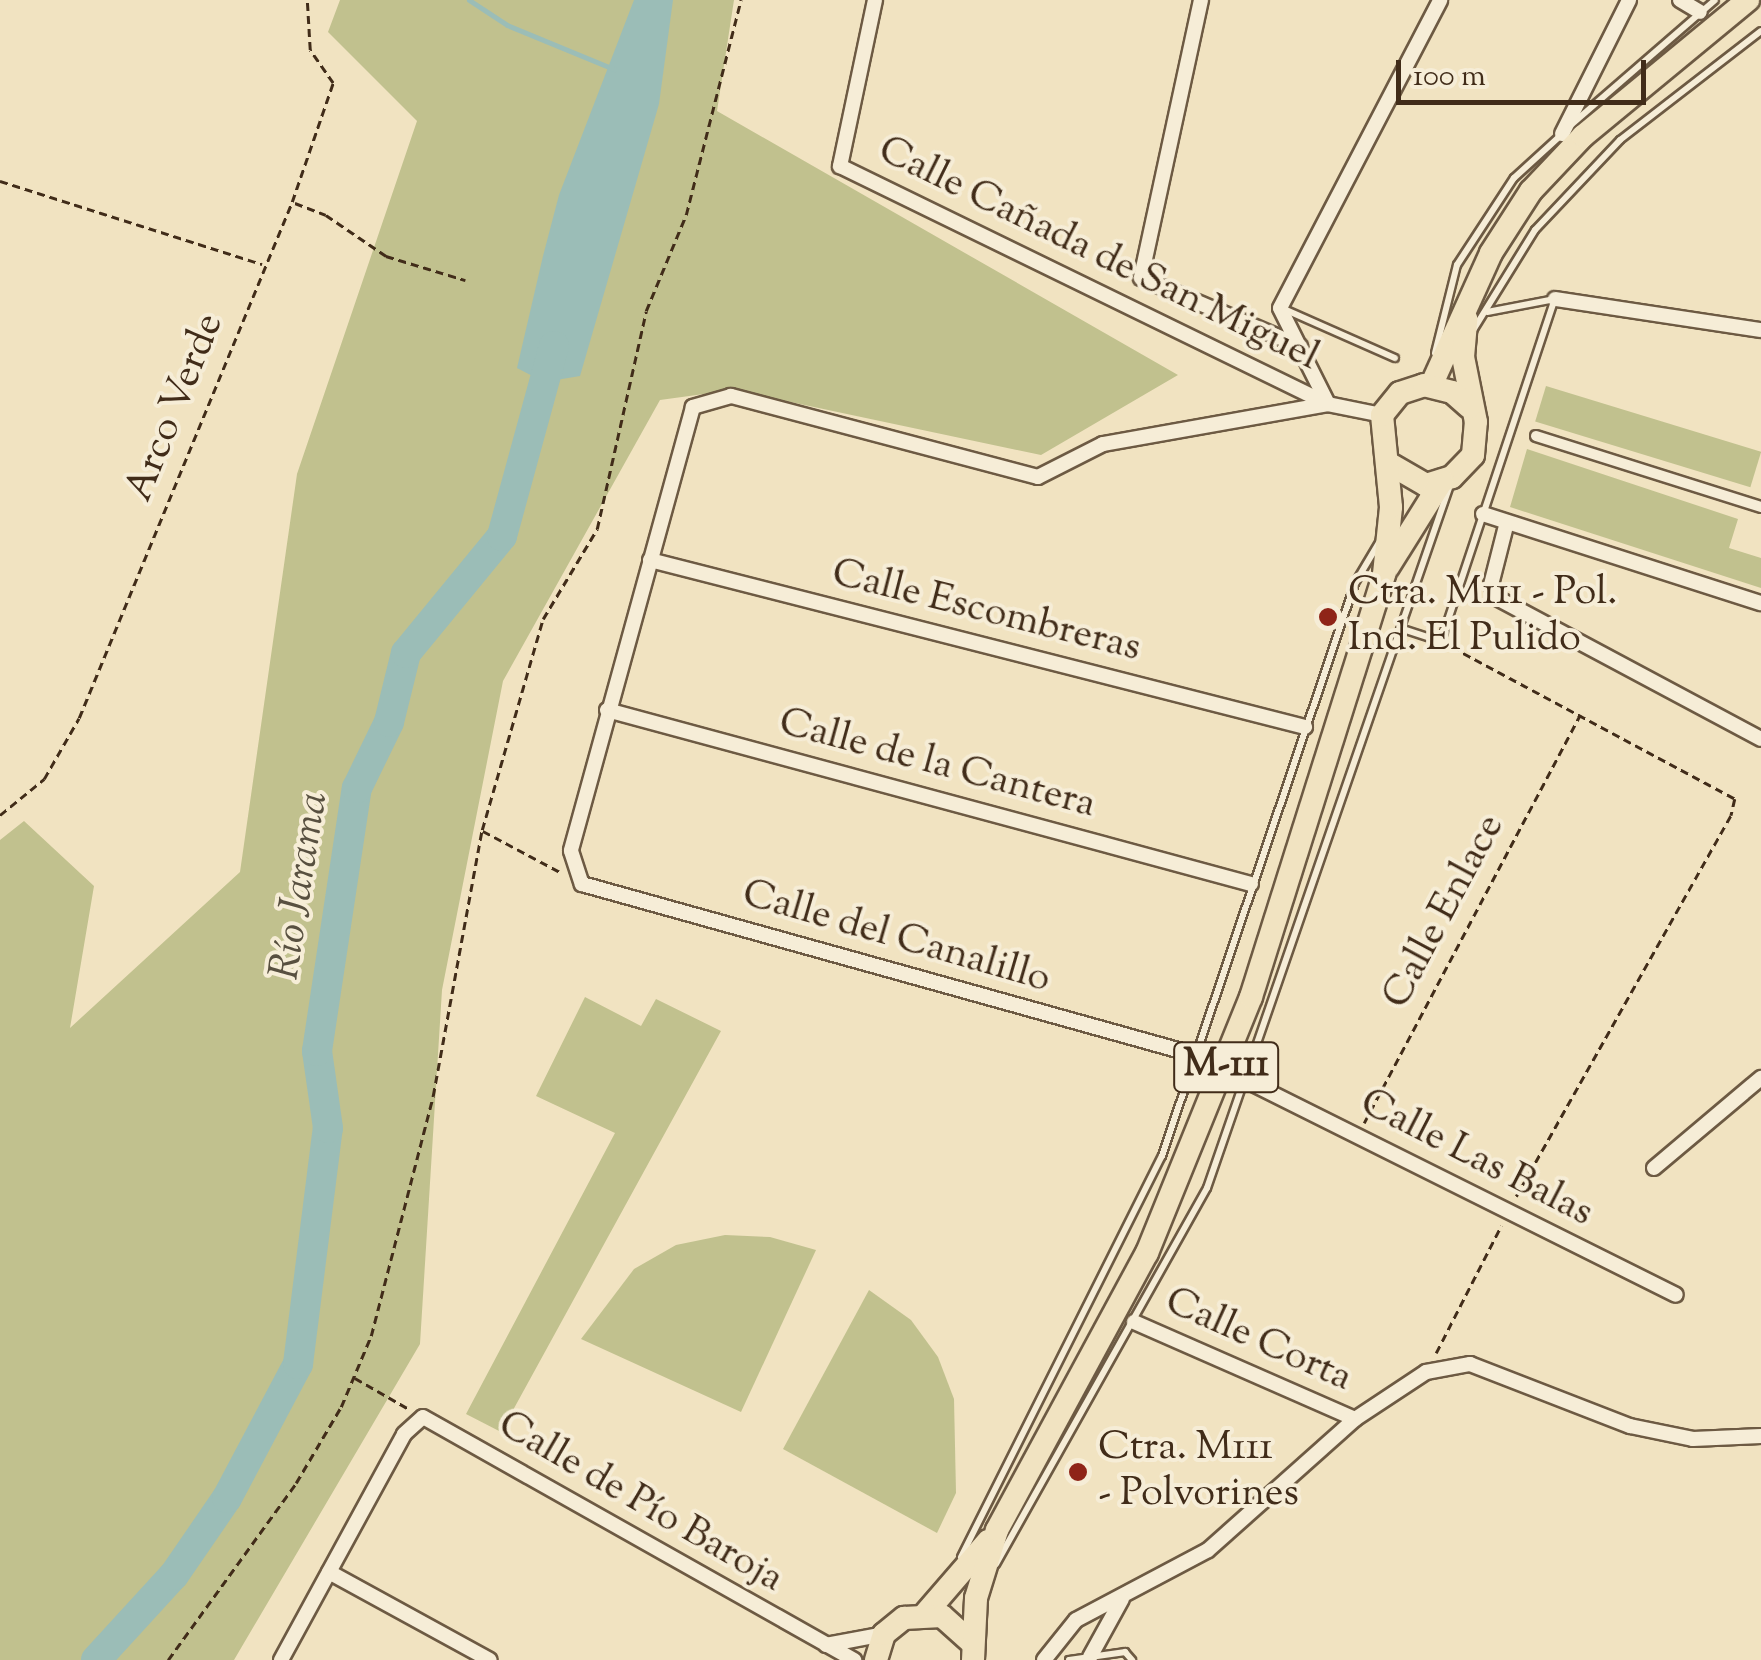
<!DOCTYPE html>
<html>
<head>
<meta charset="utf-8">
<style>
	body { margin:0 }
	#map { position:relative; width:1761px; height:1660px; overflow:hidden; background:#f1e3c1; font-family:"Sorts Mill Goudy",serif }
	div>[style] { position:absolute }
	.green>* { inset:0; background:#c1c18e; transform-origin:0 0 }
	.water>* { inset:0; background:#9bbdb7 }
	.stream>* { height:5px; margin:-2.5px; padding:0 2.5px; transform-origin:2.5px; border-radius:2.5px; background:#9bbdb7 }
	.river>* { height:30px; margin:-15px; padding:0 15px; transform-origin:15px; border-radius:15px; background:#9bbdb7 }
	.path>* { height:2.5px; margin-top:-1.25px; transform-origin:0; background:repeating-linear-gradient(90deg,#412c19 0 8px,transparent 0 13px) }
	.roads { filter:drop-shadow(2px 0 #6d5a43) drop-shadow(-2px 0 #6d5a43) drop-shadow(0 2px #6d5a43) drop-shadow(0 -2px #6d5a43) }
	.service>* { height:6px; margin:-3px; padding:0 3px; transform-origin:3px; border-radius:3px; background:#f6edd7 }
	.pedestrian>* { height:10px; margin:-5px; padding:0 5px; transform-origin:5px; border-radius:5px; background:#f6edd7 }
	.minor>* { height:14px; margin:-7px; padding:0 7px; transform-origin:7px; border-radius:7px; background:#f6edd7 }
	.primary>* { height:22px; margin:-11px; padding:0 11px; transform-origin:11px; border-radius:11px; background:#f1e3c1 }
	.dots>* { width:28px; height:28px; translate:-50% -50%; box-sizing:border-box; border:5px solid #f6edd7; border-radius:50% }
	span { translate:-50% -50%; white-space:nowrap; text-align:center; line-height:1.15; -webkit-text-stroke:8px #f6edd7; paint-order:stroke }
	.shield-label span { padding:2px 8px; background:#f6edd7; border:2px solid; border-radius:8px; -webkit-text-stroke-width:0 }
	.shield-label { font-size:38px; color:#412c19; font-weight:700 }
	.street-label { font-size:40px; color:#412c19 }
	.poi-label { font-size:40px; color:#412c19 }
	.left { translate:0 -50%; text-align:left }
	.water-label { font-size:42px; color:#585040; font-style:italic }
	.scale { position:absolute; left:1396px; top:60px; width:250px; height:45px; box-sizing:border-box; border:5px solid #412c19; border-top:0; padding-left:12px; font-size:30px; line-height:35px; white-space:nowrap; color:#412c19; -webkit-text-stroke:8px #f6edd7; paint-order:stroke }
</style>
</head>
<body>
<div id="map">
	<div class="green">
		<div style="clip-path:polygon(340px 0,734px 0,717px 111px,1178px 375px,1041px 455px,733px 390px,660px 400px,503px 681px,442px 990px,420px 1344px,234px 1660px,0 1660px,0 840px,24px 821px,94px 886px,70px 1028px,240px 872px,297px 474px,417px 121px,328px 32px)"></div>
		<div style="left:1546px;top:386px;width:225px;height:37px;rotate:17deg"></div>
		<div style="clip-path:polygon(1527px 449px,1738px 519px,1729px 548px,1761px 558px,1761px 588px,1510px 507px)"></div>
		<div style="clip-path:polygon(585px 997px,641px 1026px,656px 999px,721px 1031px,501px 1432px,466px 1414px,615px 1133px,536px 1096px)"></div>
		<div style="clip-path:polygon(725px 1235px,770px 1237px,816px 1250px,741px 1412px,581px 1339px,634px 1269px,676px 1245px)"></div>
		<div style="clip-path:polygon(869px 1290px,911px 1320px,938px 1357px,954px 1399px,956px 1493px,937px 1533px,783px 1449px)"></div>
	</div>
	<div class="water">
		<div style="clip-path:polygon(634px 0,673px 0,659px 104px,580px 376px,544px 382px,517px 368px,543px 256px,559px 195px)"></div>
	</div>
	<div class="stream">
		<div style="left:469px;top:0;width:45px;rotate:33.3deg"></div>
		<div style="left:507px;top:25px;width:116px;rotate:22.4deg"></div>
	</div>
	<div class="river">
		<div style="left:96px;top:1660px;width:115px;rotate:-47.5deg"></div>
		<div style="left:174px;top:1575px;width:93px;rotate:-55.5deg"></div>
		<div style="left:227px;top:1498px;width:152px;rotate:-62.1deg"></div>
		<div style="left:298px;top:1364px;width:238px;rotate:-82.8deg"></div>
		<div style="left:328px;top:1128px;width:78px;rotate:-98.1deg"></div>
		<div style="left:317px;top:1051px;width:266px;rotate:-81.4deg"></div>
		<div style="left:357px;top:788px;width:73px;rotate:-64.1deg"></div>
		<div style="left:389px;top:722px;width:71px;rotate:-76.2deg"></div>
		<div style="left:406px;top:653px;width:151px;rotate:-50.6deg"></div>
		<div style="left:502px;top:536px;width:197px;rotate:-74.7deg"></div>
	</div>
	<div class="path">
		<div style="left:0;top:181px;width:275px;rotate:17.6deg"></div>
		<div style="left:295px;top:203px;width:33px;rotate:21deg"></div>
		<div style="left:326px;top:215px;width:73px;rotate:34.3deg"></div>
		<div style="left:386px;top:256px;width:83px;rotate:16.9deg"></div>
		<div style="left:1452px;top:647px;width:321px;rotate:28.2deg"></div>
		<div style="left:1735px;top:799px;width:17px;rotate:103deg"></div>
		<div style="left:1731px;top:816px;width:437px;rotate:119.4deg"></div>
		<div style="left:0;top:815px;width:57px;rotate:-39.3deg"></div>
		<div style="left:44px;top:779px;width:70px;rotate:-60.2deg"></div>
		<div style="left:79px;top:718px;width:558px;rotate:-67.57deg"></div>
		<div style="left:292px;top:202px;width:126px;rotate:-71deg"></div>
		<div style="left:333px;top:83px;width:40px;rotate:-124.9deg"></div>
		<div style="left:310px;top:50px;width:50px;rotate:-93.4deg"></div>
		<div style="left:483px;top:831px;width:87px;rotate:28deg"></div>
		<div style="left:1364px;top:1123px;width:462px;rotate:-62.1deg"></div>
		<div style="left:1436px;top:1353px;width:143px;rotate:-62.9deg"></div>
		<div style="left:355px;top:1378px;width:62px;rotate:29.9deg"></div>
		<div style="left:168px;top:1660px;width:218px;rotate:-54.1deg"></div>
		<div style="left:296px;top:1483px;width:88px;rotate:-59.4deg"></div>
		<div style="left:341px;top:1407px;width:77px;rotate:-67.1deg"></div>
		<div style="left:371px;top:1336px;width:248px;rotate:-75.5deg"></div>
		<div style="left:433px;top:1096px;width:270px;rotate:-79.6deg"></div>
		<div style="left:482px;top:830px;width:220px;rotate:-73.9deg"></div>
		<div style="left:543px;top:619px;width:105px;rotate:-59deg"></div>
		<div style="left:597px;top:529px;width:223px;rotate:-77.3deg"></div>
		<div style="left:646px;top:311px;width:104px;rotate:-67.4deg"></div>
		<div style="left:686px;top:215px;width:222px;rotate:-75.7deg"></div>
	</div>
	<div class="roads">
		<div class="service">
			<div style="left:1572px;top:124px;width:189px;rotate:-40.9deg"></div>
			<div style="left:1286px;top:310px;width:119px;rotate:23.8deg"></div>
			<div style="left:1472px;top:332px;width:120px;rotate:-58.3deg"></div>
			<div style="left:1535px;top:230px;width:124px;rotate:-46.6deg"></div>
			<div style="left:1620px;top:140px;width:178px;rotate:-37.7deg"></div>
			<div style="left:1435px;top:353px;width:91px;rotate:-76deg"></div>
			<div style="left:1457px;top:265px;width:104px;rotate:-56.8deg"></div>
			<div style="left:1514px;top:178px;width:62px;rotate:-42.4deg"></div>
			<div style="left:1403px;top:629px;width:40px;rotate:18deg"></div>
			<div style="left:1441px;top:641px;width:360px;rotate:-71.6deg"></div>
			<div style="left:1555px;top:299px;width:69px;rotate:169.2deg"></div>
			<div style="left:961px;top:1557px;width:449px;rotate:-63.4deg"></div>
			<div style="left:1162px;top:1156px;width:605px;rotate:-71.39deg"></div>
			<div style="left:1355px;top:583px;width:49px;rotate:-59.2deg"></div>
			<div style="left:996px;top:1564px;width:431px;rotate:-60.7deg"></div>
			<div style="left:1207px;top:1188px;width:741px;rotate:-70.93deg"></div>
			<div style="left:1069px;top:1660px;width:57px;rotate:-8.1deg"></div>
			<div style="left:1125px;top:1652px;width:11px;rotate:49deg"></div>
		</div>
		<div class="pedestrian">
			<div style="left:1536px;top:436px;width:236px;rotate:17.5deg"></div>
		</div>
		<div class="minor">
			<div style="left:875px;top:0;width:170px;rotate:101.9deg"></div>
			<div style="left:840px;top:166px;width:543px;rotate:26deg"></div>
			<div style="left:1328px;top:404px;width:229px;rotate:169.9deg"></div>
			<div style="left:1103px;top:444px;width:73px;rotate:153.1deg"></div>
			<div style="left:1038px;top:477px;width:318px;rotate:-165.2deg"></div>
			<div style="left:731px;top:396px;width:40px;rotate:164deg"></div>
			<div style="left:693px;top:407px;width:460px;rotate:105.4deg"></div>
			<div style="left:571px;top:851px;width:35px;rotate:72deg"></div>
			<div style="left:582px;top:884px;width:633px;rotate:15.57deg"></div>
			<div style="left:1201px;top:0;width:284px;rotate:102.2deg"></div>
			<div style="left:1141px;top:278px;width:173px;rotate:23.2deg"></div>
			<div style="left:1680px;top:0;width:23px;rotate:31deg"></div>
			<div style="left:1562px;top:134px;width:150px;rotate:-63.4deg"></div>
			<div style="left:1555px;top:299px;width:208px;rotate:8.6deg"></div>
			<div style="left:1382px;top:415px;width:55px;rotate:-168.5deg"></div>
			<div style="left:1328px;top:404px;width:107px;rotate:-116.6deg"></div>
			<div style="left:1280px;top:308px;width:347px;rotate:-62.5deg"></div>
			<div style="left:1483px;top:514px;width:292px;rotate:17.8deg"></div>
			<div style="left:1507px;top:522px;width:65px;rotate:104.3deg"></div>
			<div style="left:1491px;top:585px;width:14px;rotate:65deg"></div>
			<div style="left:1497px;top:598px;width:299px;rotate:28.1deg"></div>
			<div style="left:650px;top:560px;width:676px;rotate:14.3deg"></div>
			<div style="left:607px;top:710px;width:667px;rotate:15.12deg"></div>
			<div style="left:1247px;top:1081px;width:479px;rotate:26.5deg"></div>
			<div style="left:1654px;top:1168px;width:140px;rotate:-40.1deg"></div>
			<div style="left:1134px;top:1322px;width:241px;rotate:23.7deg"></div>
			<div style="left:329px;top:1572px;width:183px;rotate:28.7deg"></div>
			<div style="left:826px;top:1645px;width:59px;rotate:-10.7deg"></div>
			<div style="left:1090px;top:1657px;width:66px;rotate:-61.1deg"></div>
			<div style="left:281px;top:1660px;width:257px;rotate:-61.4deg"></div>
			<div style="left:404px;top:1434px;width:25px;rotate:-42deg"></div>
			<div style="left:423px;top:1417px;width:495px;rotate:29.4deg"></div>
			<div style="left:1044px;top:1660px;width:51px;rotate:-51.3deg"></div>
			<div style="left:1076px;top:1620px;width:149px;rotate:-27.9deg"></div>
			<div style="left:1208px;top:1550px;width:197px;rotate:-41.7deg"></div>
			<div style="left:1355px;top:1419px;width:85px;rotate:-33.5deg"></div>
			<div style="left:1426px;top:1372px;width:45px;rotate:-10.3deg"></div>
			<div style="left:1470px;top:1364px;width:172px;rotate:21.2deg"></div>
			<div style="left:1630px;top:1426px;width:64px;rotate:11.7deg"></div>
			<div style="left:1693px;top:1439px;width:68px;rotate:-2.5deg"></div>
		</div>
		<div class="primary">
			<div style="left:1431px;top:386px;width:146px;rotate:-65.7deg"></div>
			<div style="left:1491px;top:253px;width:74px;rotate:-57.2deg"></div>
			<div style="left:1531px;top:191px;width:76px;rotate:-46.6deg"></div>
			<div style="left:1583px;top:136px;width:214px;rotate:-39.5deg"></div>
			<div style="left:1388px;top:463px;width:44px;rotate:30.1deg"></div>
			<div style="left:1426px;top:485px;width:27px;rotate:-17deg"></div>
			<div style="left:1452px;top:477px;width:30px;rotate:-46deg"></div>
			<div style="left:1473px;top:455px;width:33px;rotate:-85deg"></div>
			<div style="left:1476px;top:422px;width:66px;rotate:-101.3deg"></div>
			<div style="left:1463px;top:357px;width:38px;rotate:-85deg"></div>
			<div style="left:1388px;top:567px;width:102px;rotate:-57.9deg"></div>
			<div style="left:925px;top:1614px;width:96px;rotate:-49.2deg"></div>
			<div style="left:876px;top:1660px;width:27px;rotate:-73deg"></div>
			<div style="left:884px;top:1634px;width:26px;rotate:-39deg"></div>
			<div style="left:904px;top:1618px;width:38px;rotate:-3deg"></div>
			<div style="left:942px;top:1616px;width:38px;rotate:42deg"></div>
			<div style="left:973px;top:1660px;width:62px;rotate:-87.2deg"></div>
			<div style="left:976px;top:1598px;width:71px;rotate:-72.8deg"></div>
			<div style="left:997px;top:1530px;width:315px;rotate:-61.6deg"></div>
			<div style="left:1147px;top:1253px;width:276px;rotate:-67.9deg"></div>
			<div style="left:1251px;top:997px;width:443px;rotate:-72.5deg"></div>
			<div style="left:1384px;top:574px;width:67px;rotate:-84deg"></div>
			<div style="left:1391px;top:507px;width:92px;rotate:-95.6deg"></div>
			<div style="left:1382px;top:415px;width:28px;rotate:-51deg"></div>
			<div style="left:1400px;top:393px;width:25px;rotate:-18deg"></div>
			<div style="left:1424px;top:385px;width:29px;rotate:14deg"></div>
			<div style="left:1452px;top:392px;width:23px;rotate:41deg"></div>
		</div>
	</div>
	<div class="dots">
		<div style="left:1328px;top:617px;background:#8f2418"></div>
		<div style="left:1078px;top:1472px;background:#8f2418"></div>
	</div>
	<div class="shield-label">
		<span style="left:1226px;top:1067px">M-111</span>
	</div>
	<div class="street-label">
		<span style="left:1098px;top:255px;rotate:26deg">Calle Cañada de San Miguel</span>
		<span style="left:176px;top:408px;rotate:-68deg">Arco Verde</span>
		<span style="left:986px;top:612px;rotate:14deg">Calle Escombreras</span>
		<span style="left:937px;top:765px;rotate:15deg">Calle de la Cantera</span>
		<span style="left:1445px;top:912px;rotate:-62deg">Calle Enlace</span>
		<span style="left:896px;top:938px;rotate:16deg">Calle del Canalillo</span>
		<span style="left:1476px;top:1159px;rotate:27deg">Calle Las Balas</span>
		<span style="left:1258px;top:1341px;rotate:24deg">Calle Corta</span>
		<span style="left:640px;top:1503px;rotate:30deg">Calle de Pío Baroja</span>
	</div>
	<div class="poi-label">
		<span class="left" style="left:1348px;top:617px">Ctra. M111 - Pol.<br>Ind. El Pulido</span>
		<span class="left" style="left:1098px;top:1472px">Ctra. M111<br>- Polvorines</span>
	</div>
	<div class="water-label">
		<span style="left:301px;top:886px;rotate:-81deg">Río Jarama</span>
	</div>
	<div class="scale">100 m</div>
</div>
</body>
</html>
